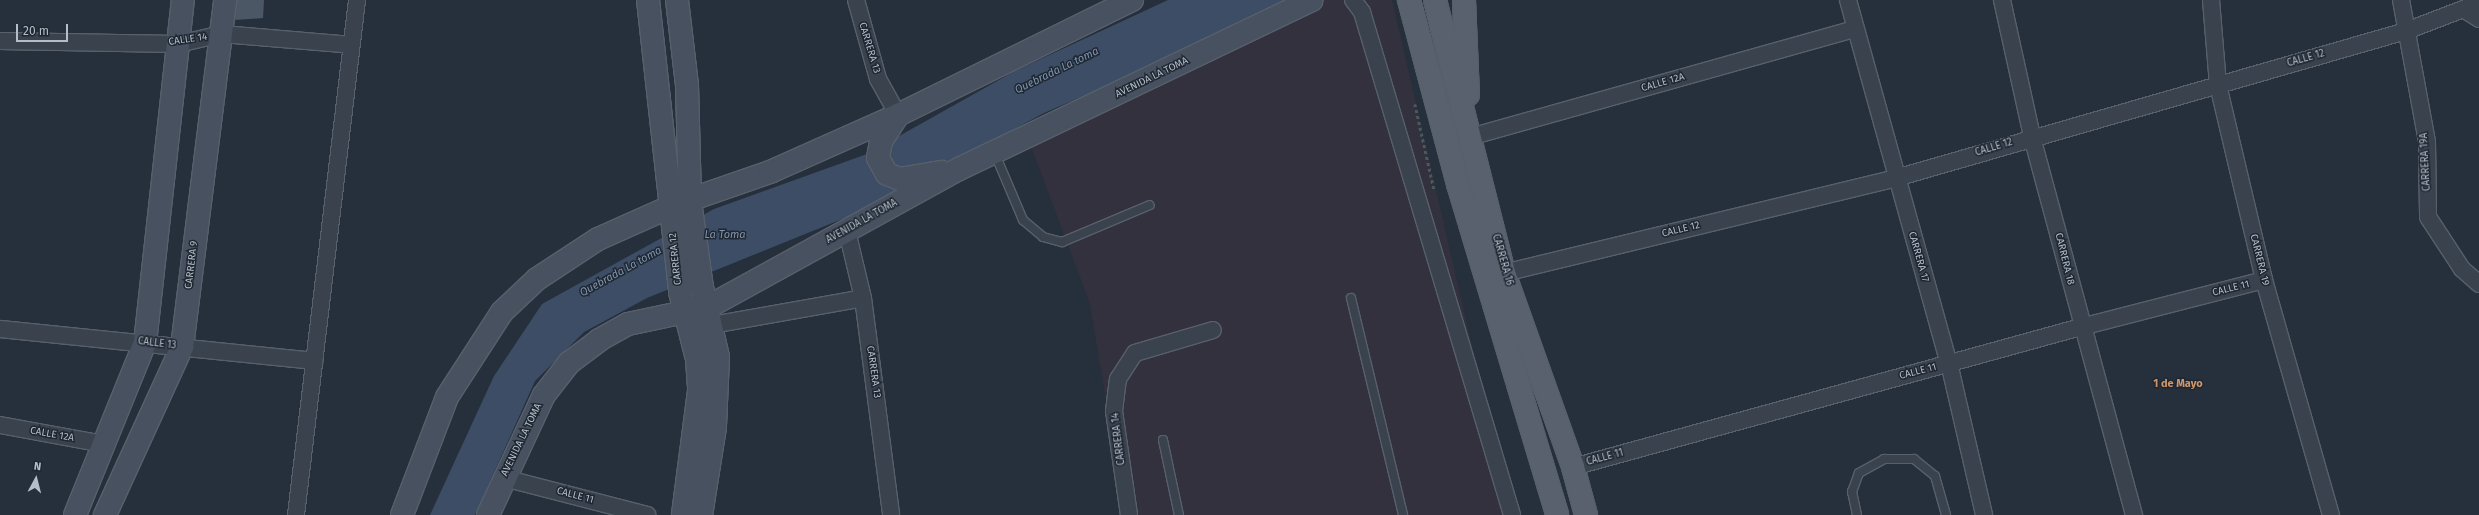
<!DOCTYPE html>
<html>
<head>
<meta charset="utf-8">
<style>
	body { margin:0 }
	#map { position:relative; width:2479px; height:515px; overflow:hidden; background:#26303d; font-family:"Fira Sans",sans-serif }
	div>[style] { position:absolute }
	.medical>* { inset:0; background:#33313e }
	.water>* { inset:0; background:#3c4d65 }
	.building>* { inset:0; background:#4c5766 }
	.path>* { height:2.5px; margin-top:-1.25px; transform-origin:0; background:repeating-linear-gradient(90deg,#485a5d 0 3px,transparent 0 6px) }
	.roads { filter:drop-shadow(1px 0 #57606b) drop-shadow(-1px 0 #57606b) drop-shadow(0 1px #57606b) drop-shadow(0 -1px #57606b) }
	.service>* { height:8px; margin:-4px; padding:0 4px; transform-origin:4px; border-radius:4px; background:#39424d }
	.minor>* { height:16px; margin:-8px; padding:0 8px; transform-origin:8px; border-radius:8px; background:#39424d }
	.secondary>* { height:22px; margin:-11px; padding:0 11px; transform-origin:11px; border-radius:11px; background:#485160 }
	.primary>* { height:22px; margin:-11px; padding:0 11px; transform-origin:11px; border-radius:11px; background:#58616d }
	span { translate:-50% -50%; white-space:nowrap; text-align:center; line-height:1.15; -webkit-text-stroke:3px #1e2732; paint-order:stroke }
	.street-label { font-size:10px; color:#b5bdc8 }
	.water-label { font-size:11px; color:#7f93ae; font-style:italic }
	.neighbourhood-label { font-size:11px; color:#cf966a; font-weight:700 }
	.north { position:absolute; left:16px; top:459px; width:40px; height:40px; -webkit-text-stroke:3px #1e2732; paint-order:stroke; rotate:7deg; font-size:11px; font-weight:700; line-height:16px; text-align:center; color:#b5bdc8 }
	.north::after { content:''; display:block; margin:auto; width:14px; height:18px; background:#b5bdc8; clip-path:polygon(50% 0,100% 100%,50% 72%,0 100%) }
	.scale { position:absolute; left:16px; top:24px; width:52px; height:18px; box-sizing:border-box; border:2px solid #b5bdc8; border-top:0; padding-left:5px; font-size:12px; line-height:14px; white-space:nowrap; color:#b5bdc8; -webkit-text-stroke:3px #1e2732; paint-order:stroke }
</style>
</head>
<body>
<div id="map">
	<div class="medical">
		<div style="clip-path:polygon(1315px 0,1392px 0,1511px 515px,1125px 515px,1090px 304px,1028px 138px)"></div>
	</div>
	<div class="water">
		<div style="clip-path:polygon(1168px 0,1305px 0,1044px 113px,857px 213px,647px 298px,584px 332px,535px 381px,475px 515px,430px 515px,494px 376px,542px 304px,714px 209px,867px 154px,1015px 71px)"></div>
	</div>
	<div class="building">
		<div style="clip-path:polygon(237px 0,264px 0,263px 18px,235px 20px)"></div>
	</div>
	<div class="path">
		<div style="left:1415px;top:104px;width:87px;rotate:77.4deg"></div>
	</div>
	<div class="roads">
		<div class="service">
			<div style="left:995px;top:154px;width:72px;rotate:67deg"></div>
			<div style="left:1023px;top:220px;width:26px;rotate:40deg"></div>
			<div style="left:1043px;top:237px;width:20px;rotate:15deg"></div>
			<div style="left:1062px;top:242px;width:95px;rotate:-22.8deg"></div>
			<div style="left:1351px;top:298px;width:223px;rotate:76.5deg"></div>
			<div style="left:1163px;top:440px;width:77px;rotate:78deg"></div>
			<div style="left:1857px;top:515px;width:24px;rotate:-102deg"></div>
			<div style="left:1852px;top:492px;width:20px;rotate:-70deg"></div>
			<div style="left:1859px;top:473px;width:29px;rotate:-29deg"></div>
			<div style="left:1884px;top:459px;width:30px"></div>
			<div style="left:1914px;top:459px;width:27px;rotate:39deg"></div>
			<div style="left:1935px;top:476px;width:41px;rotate:74.2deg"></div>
		</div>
		<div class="minor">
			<div style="left:856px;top:0;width:82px;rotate:74.4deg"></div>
			<div style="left:878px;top:79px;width:41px;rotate:60.9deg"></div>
			<div style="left:1353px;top:0;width:15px;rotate:53deg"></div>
			<div style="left:1362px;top:12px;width:525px;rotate:73.39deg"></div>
			<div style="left:1848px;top:0;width:377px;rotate:74.5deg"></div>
			<div style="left:1949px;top:363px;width:156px;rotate:77deg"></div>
			<div style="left:2002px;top:0;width:140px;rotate:77.6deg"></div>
			<div style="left:2032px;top:137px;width:392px;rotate:74.9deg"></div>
			<div style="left:2211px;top:0;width:85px;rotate:85.3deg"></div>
			<div style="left:2218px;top:85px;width:200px;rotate:76.7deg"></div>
			<div style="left:2264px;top:280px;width:244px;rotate:74.1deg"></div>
			<div style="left:2401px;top:0;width:144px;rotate:79.6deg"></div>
			<div style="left:2427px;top:142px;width:75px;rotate:89.2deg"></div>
			<div style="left:2428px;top:217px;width:62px;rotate:56.8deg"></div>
			<div style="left:2462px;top:269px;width:23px;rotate:41deg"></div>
			<div style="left:2463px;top:9px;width:19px;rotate:32deg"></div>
			<div style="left:0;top:41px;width:178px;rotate:1deg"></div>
			<div style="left:178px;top:44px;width:45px;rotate:-12.8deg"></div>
			<div style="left:222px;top:34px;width:130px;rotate:4.8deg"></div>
			<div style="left:1470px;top:137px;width:400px;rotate:-15.7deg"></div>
			<div style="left:847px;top:231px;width:69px;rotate:76.6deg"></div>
			<div style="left:863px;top:298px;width:219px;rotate:82.6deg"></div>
			<div style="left:1504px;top:273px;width:403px;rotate:-13.6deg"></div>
			<div style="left:1896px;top:178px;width:531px;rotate:-16.08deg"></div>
			<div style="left:2406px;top:31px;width:78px;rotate:-21deg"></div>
			<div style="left:712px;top:325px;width:153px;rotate:-10.1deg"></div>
			<div style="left:0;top:329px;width:316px;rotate:5.8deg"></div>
			<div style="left:0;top:425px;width:106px;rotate:10.4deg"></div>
			<div style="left:1573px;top:467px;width:527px;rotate:-15.41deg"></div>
			<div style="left:2081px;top:327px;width:189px;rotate:-14.4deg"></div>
			<div style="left:504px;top:478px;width:148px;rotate:14.5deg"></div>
			<div style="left:296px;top:515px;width:519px;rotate:-83.24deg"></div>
			<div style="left:1129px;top:515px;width:105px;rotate:-98.2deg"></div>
			<div style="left:1114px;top:411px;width:32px;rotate:-83deg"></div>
			<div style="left:1118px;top:379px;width:31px;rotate:-57deg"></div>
			<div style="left:1135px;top:353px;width:81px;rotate:-16.4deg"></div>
		</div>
		<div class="secondary">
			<div style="left:648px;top:0;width:294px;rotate:83.7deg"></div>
			<div style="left:680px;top:292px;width:69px;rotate:75.8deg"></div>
			<div style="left:697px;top:359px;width:32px;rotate:86deg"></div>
			<div style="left:699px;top:391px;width:125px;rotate:97.4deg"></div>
			<div style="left:677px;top:0;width:86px;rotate:83.3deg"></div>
			<div style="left:687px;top:85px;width:116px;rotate:88.5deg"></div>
			<div style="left:690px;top:201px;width:87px;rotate:82.1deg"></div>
			<div style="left:702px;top:287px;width:72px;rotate:77.1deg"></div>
			<div style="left:718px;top:357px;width:70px;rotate:92.5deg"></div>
			<div style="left:715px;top:427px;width:89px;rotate:99deg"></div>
			<div style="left:898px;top:115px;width:31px;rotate:123deg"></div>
			<div style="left:881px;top:141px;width:17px;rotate:100deg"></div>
			<div style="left:878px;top:158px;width:18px;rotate:61deg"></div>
			<div style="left:887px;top:174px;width:14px;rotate:21deg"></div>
			<div style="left:900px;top:179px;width:42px;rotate:-9.7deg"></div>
			<div style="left:75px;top:515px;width:186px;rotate:-67.9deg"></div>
			<div style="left:145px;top:343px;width:345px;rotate:-83.7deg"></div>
			<div style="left:105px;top:515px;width:185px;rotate:-65.4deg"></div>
			<div style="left:182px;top:347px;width:350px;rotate:-82.9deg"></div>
			<div style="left:402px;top:515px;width:126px;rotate:-69.1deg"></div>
			<div style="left:447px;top:397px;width:101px;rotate:-57.1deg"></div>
			<div style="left:502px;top:312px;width:48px;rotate:-43.3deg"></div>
			<div style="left:537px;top:279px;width:73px;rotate:-33.3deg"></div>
			<div style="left:598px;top:239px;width:81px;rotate:-24deg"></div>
			<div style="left:672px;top:206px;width:104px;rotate:-19.1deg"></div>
			<div style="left:770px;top:172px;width:140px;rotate:-24deg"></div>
			<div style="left:898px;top:115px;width:261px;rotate:-26.2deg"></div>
			<div style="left:488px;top:515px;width:132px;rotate:-65deg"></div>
			<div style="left:544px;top:395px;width:41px;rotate:-52deg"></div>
			<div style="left:569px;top:363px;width:38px;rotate:-37deg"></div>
			<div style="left:599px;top:340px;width:33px;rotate:-29deg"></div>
			<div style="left:628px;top:324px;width:82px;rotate:-12deg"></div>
			<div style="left:708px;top:307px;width:286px;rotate:-28.8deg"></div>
			<div style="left:959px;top:169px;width:391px;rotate:-25.6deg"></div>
		</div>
		<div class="primary">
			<div style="left:1409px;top:0;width:190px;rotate:75.1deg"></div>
			<div style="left:1458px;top:184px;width:345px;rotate:73.3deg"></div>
			<div style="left:1435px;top:0;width:282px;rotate:75.8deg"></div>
			<div style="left:1504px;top:273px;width:206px;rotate:70.4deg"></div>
			<div style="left:1573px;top:467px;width:50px;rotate:74.8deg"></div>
			<div style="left:1464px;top:0;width:95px;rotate:87.6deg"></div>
		</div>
	</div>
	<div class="street-label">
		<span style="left:188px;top:40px;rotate:-8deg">CALLE 14</span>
		<span style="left:869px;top:48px;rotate:73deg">CARRERA 13</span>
		<span style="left:2306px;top:59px;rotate:-16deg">CALLE 12</span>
		<span style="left:1152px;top:78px;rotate:-26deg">AVENIDA LA TOMA</span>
		<span style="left:1663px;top:83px;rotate:-16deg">CALLE 12A</span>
		<span style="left:1994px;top:148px;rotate:-17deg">CALLE 12</span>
		<span style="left:2426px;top:162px;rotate:-93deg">CARRERA 19A</span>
		<span style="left:862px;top:222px;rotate:-29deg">AVENIDA LA TOMA</span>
		<span style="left:1681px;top:230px;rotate:-14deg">CALLE 12</span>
		<span style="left:1918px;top:257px;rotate:74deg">CARRERA 17</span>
		<span style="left:676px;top:259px;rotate:-96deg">CARRERA 12</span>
		<span style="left:2064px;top:259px;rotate:76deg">CARRERA 18</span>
		<span style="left:1502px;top:260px;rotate:74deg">CARRERA 16</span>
		<span style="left:2259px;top:260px;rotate:76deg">CARRERA 19</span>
		<span style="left:192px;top:265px;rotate:-83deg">CARRERA 9</span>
		<span style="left:2231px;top:289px;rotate:-14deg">CALLE 11</span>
		<span style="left:157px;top:344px;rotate:7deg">CALLE 13</span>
		<span style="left:873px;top:372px;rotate:82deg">CARRERA 13</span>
		<span style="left:1918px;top:372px;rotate:-15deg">CALLE 11</span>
		<span style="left:52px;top:435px;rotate:10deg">CALLE 12A</span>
		<span style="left:1119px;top:439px;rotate:-97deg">CARRERA 14</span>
		<span style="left:522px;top:440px;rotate:-64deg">AVENIDA LA TOMA</span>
		<span style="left:1605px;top:458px;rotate:-15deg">CALLE 11</span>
		<span style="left:575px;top:496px;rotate:15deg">CALLE 11</span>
	</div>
	<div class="water-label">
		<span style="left:1057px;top:71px;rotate:-26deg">Quebrada La toma</span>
		<span style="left:725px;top:235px">La Toma</span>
		<span style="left:621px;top:272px;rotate:-29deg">Quebrada La toma</span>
	</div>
	<div class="neighbourhood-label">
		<span style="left:2178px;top:384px">1 de Mayo</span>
	</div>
	<div class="north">N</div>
	<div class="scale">20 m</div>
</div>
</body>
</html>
